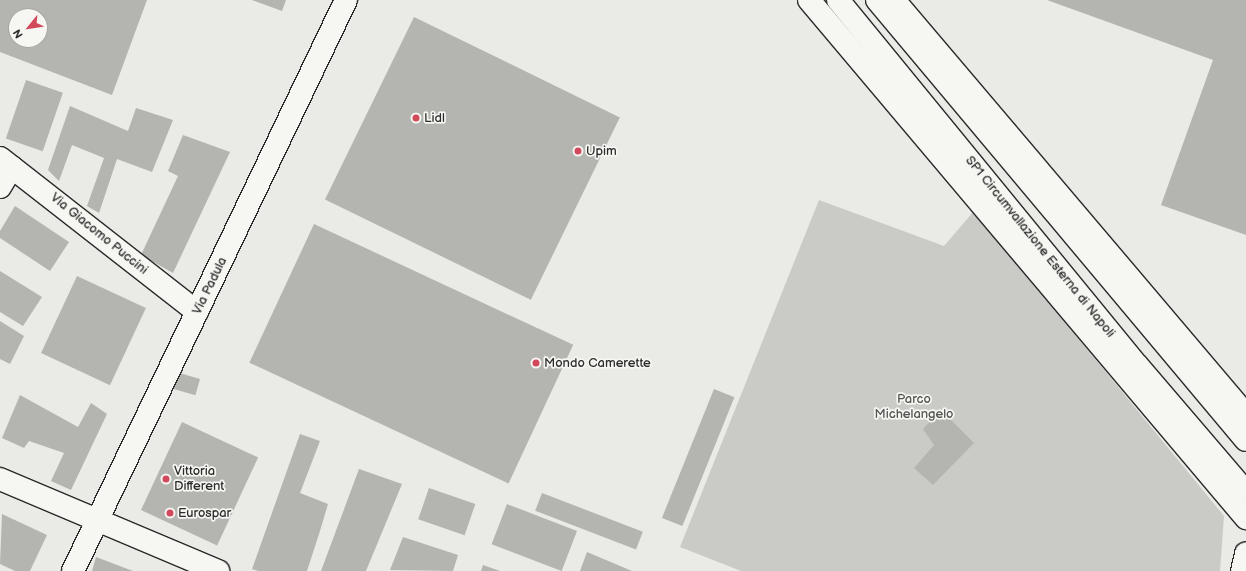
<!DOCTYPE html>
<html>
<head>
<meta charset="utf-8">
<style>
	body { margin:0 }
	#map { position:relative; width:1246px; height:571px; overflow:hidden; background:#eaeae6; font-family:"Balsamiq Sans",sans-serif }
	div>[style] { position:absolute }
	.green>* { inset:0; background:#cacac7 }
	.building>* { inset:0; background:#b4b4b1; transform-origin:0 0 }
	.roads { filter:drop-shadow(1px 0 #2b2b2b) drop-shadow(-1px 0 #2b2b2b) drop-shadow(0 1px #2b2b2b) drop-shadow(0 -1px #2b2b2b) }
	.minor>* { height:22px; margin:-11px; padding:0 11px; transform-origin:11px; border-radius:11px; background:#f6f6f2 }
	.major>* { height:22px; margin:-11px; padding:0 11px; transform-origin:11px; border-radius:11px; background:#f6f6f2 }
	.highway>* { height:22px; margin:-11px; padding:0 11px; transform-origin:11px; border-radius:11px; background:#f6f6f2 }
	.dots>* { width:11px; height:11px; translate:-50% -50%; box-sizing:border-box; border:2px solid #f6f6f2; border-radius:50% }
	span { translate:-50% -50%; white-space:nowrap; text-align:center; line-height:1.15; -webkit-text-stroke:3.5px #f6f6f2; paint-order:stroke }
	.poi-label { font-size:13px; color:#2b2b2b }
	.left { translate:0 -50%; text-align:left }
	.street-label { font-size:13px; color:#2b2b2b }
	.park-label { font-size:13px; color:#535352 }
	.north { position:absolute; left:8px; top:8px; width:40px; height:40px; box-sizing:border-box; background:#f6f6f2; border:1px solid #a5a5a2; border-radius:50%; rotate:240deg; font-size:11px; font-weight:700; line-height:16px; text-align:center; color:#2b2b2b }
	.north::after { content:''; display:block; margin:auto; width:14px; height:18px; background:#d1495b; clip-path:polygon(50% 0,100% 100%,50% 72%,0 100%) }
</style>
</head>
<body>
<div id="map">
	<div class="green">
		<div style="clip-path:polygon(819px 200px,944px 246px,974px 211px,1224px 516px,1220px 571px,741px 571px,680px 547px)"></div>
	</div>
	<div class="building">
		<div style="clip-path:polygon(evenodd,0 0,147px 0,112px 95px,0 52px,0 0,16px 16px,40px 16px,40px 40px,16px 40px,16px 16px)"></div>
		<div style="clip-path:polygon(252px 0,286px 0,282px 11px)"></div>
		<div style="clip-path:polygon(1047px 0,1246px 0,1246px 235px,1161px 205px,1213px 60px)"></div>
		<div style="left:414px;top:17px;width:229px;height:203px;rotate:26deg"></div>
		<div style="left:26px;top:80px;width:39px;height:62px;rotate:19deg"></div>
		<div style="clip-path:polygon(70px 106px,128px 131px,136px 108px,173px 120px,152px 172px,117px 159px,99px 213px,87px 206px,104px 158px,72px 145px,59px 181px,48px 170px)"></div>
		<div style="clip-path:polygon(183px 135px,230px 152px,173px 273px,141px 255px,178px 176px,168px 171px)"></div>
		<div style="clip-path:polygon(15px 206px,69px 242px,50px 271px,0 238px,0 231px)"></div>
		<div style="left:314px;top:224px;width:286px;height:153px;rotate:25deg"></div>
		<div style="clip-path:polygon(0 271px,42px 297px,23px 326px,0 312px)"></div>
		<div style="left:77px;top:276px;width:76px;height:85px;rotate:25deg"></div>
		<div style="clip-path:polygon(0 321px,24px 336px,10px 364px,0 359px)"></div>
		<div style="left:176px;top:372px;width:25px;height:17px;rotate:16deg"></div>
		<div style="left:714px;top:389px;width:22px;height:139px;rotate:22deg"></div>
		<div style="clip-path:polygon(20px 395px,78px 427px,91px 403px,107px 414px,71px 490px,51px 481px,64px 453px,29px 441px,24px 448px,2px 438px)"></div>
		<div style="clip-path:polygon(941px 410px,974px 443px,933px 485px,914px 468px,934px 445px,923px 429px)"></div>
		<div style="left:182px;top:422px;width:84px;height:97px;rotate:25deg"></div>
		<div style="clip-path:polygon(300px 434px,320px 441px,300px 493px,328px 504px,320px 531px,307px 571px,258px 571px,252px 569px)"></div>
		<div style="clip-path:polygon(359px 469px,402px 484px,366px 571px,321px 571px)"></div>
		<div style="left:429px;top:488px;width:49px;height:33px;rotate:19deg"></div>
		<div style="left:542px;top:493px;width:108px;height:19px;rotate:21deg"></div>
		<div style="left:507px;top:504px;width:75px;height:43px;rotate:21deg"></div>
		<div style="clip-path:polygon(2px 514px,47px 535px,30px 571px,15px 571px,0 564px)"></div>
		<div style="clip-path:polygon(403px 537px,458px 555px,453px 571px,390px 570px)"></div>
		<div style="clip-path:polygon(587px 552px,632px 571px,580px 571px)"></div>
		<div style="clip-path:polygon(96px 557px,133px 571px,92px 571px)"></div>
		<div style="clip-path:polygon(483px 565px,500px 571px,481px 571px)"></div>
	</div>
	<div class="roads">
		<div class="minor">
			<div style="left:0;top:158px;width:250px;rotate:38deg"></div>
			<div style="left:0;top:187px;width:23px;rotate:-59deg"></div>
			<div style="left:0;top:479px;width:237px;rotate:22.9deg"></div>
			<div style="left:73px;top:571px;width:633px;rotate:-64.45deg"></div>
			<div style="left:1242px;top:571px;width:18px;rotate:-77deg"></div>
		</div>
		<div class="major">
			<div style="left:809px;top:0;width:678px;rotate:49.85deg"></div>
			<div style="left:894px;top:0;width:544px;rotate:49.7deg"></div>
		</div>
		<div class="highway">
			<div style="left:838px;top:0;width:472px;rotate:50.7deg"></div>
			<div style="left:1137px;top:365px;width:167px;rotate:49.4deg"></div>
			<div style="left:877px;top:0;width:574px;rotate:50.02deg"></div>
		</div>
	</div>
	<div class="dots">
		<div style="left:416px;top:118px;background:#d1495b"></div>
		<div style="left:578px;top:151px;background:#d1495b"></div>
		<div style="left:536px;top:363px;background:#d1495b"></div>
		<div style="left:166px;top:479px;background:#d1495b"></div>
		<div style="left:170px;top:513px;background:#d1495b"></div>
	</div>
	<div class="poi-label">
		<span class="left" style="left:424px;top:118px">Lidl</span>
		<span class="left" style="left:586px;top:151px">Upim</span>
		<span class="left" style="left:544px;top:363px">Mondo Camerette</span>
		<span class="left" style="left:174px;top:479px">Vittoria<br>Different</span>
		<span class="left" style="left:178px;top:513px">Eurospar</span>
	</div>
	<div class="street-label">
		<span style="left:99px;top:234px;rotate:39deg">Via Giacomo Puccini</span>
		<span style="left:1040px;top:247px;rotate:51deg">SP1 Circumvallazione Esterna di Napoli</span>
		<span style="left:210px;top:286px;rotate:-64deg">Via Padula</span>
	</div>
	<div class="park-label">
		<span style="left:914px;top:407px">Parco<br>Michelangelo</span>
	</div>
	<div class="north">N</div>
</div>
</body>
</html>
